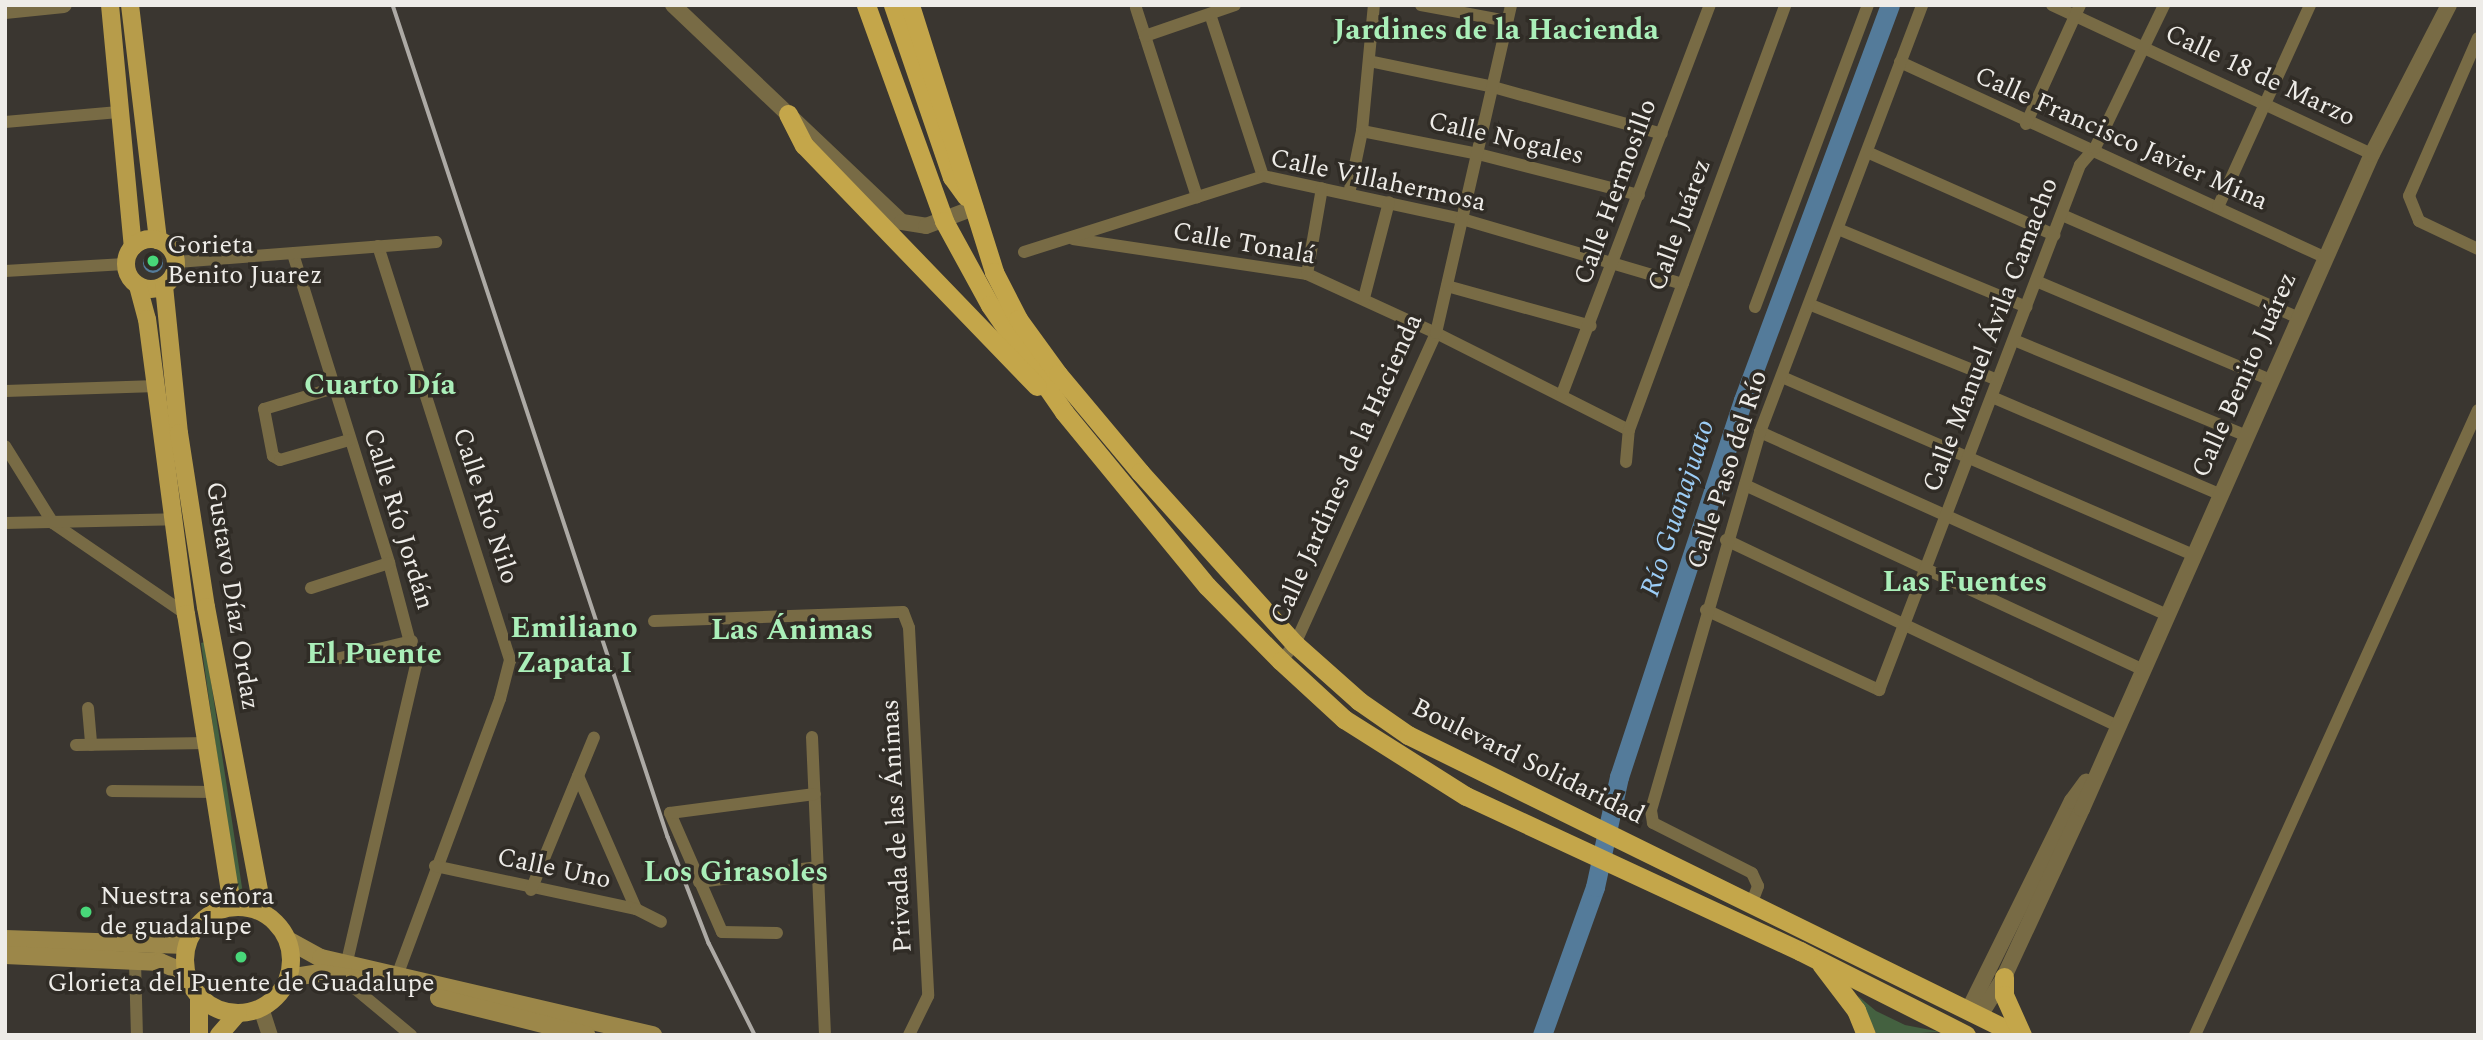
<!DOCTYPE html>
<html>
<head>
<meta charset="utf-8">
<style>
	body { margin:0 }
	#map { position:relative; width:2483px; height:1040px; overflow:hidden; background:#3a3630; font-family:Spectral,serif }
	div>[style] { position:absolute }
	.green>* { inset:0; background:#446140 }
	.water>* { inset:0; background:#547b9a }
	.round { border-radius:50% }
	.river>* { height:19px; margin:-9.5px; padding:0 9.5px; transform-origin:9.5px; border-radius:9.5px; background:#547b9a }
	.minor>* { height:12px; margin:-6px; padding:0 6px; transform-origin:6px; border-radius:6px; background:#786b45 }
	.tertiary>* { height:16px; margin:-8px; padding:0 8px; transform-origin:8px; border-radius:8px; background:#786b45 }
	.secondary>* { height:18px; margin:-9px; padding:0 9px; transform-origin:9px; border-radius:9px; background:#9c8749 }
	.primary>* { height:18px; margin:-9px; padding:0 9px; transform-origin:9px; border-radius:9px; background:#b79c4a }
	.primary>.ring { margin:-9px; padding:0; box-sizing:content-box; background:none; border:18px solid #b79c4a; border-radius:50% }
	.trunk>* { height:19px; margin:-9.5px; padding:0 9.5px; transform-origin:9.5px; border-radius:9.5px; background:#c4a64a }
	.rail>* { height:3.5px; margin:-1.75px; padding:0 1.75px; transform-origin:1.75px; border-radius:1.75px; background:#adaaa5 }
	.dots>* { width:19px; height:19px; translate:-50% -50%; box-sizing:border-box; border:4px solid #302c26; border-radius:50% }
	span { translate:-50% -50%; white-space:nowrap; text-align:center; line-height:1.15; -webkit-text-stroke:7px #302c26; paint-order:stroke }
	.street-label { font-size:26px; color:#eeece8 }
	.poi-label { font-size:26px; color:#eeece8 }
	.left { translate:0 -50%; text-align:left }
	.water-label { font-size:28px; color:#9ccdf6; font-style:italic }
	.quarter-label { font-size:30px; color:#aaefb9; font-weight:700 }
	.frame { position:absolute; inset:0; border:7px solid #eeece8; pointer-events:none }
</style>
</head>
<body>
<div id="map">
	<div class="green">
		<div style="clip-path:polygon(205px 642px,243px 894px,237px 895px,201px 643px)"></div>
		<div style="clip-path:polygon(1858px 996px,1876px 1011px,1905px 1025px,1941px 1032px,1877px 1035px)"></div>
	</div>
	<div class="water">
		<div class="round" style="left:143px;top:253px;width:20px;height:20px"></div>
	</div>
	<div class="river">
		<div style="left:1542px;top:1035px;width:157px;rotate:-70.3deg"></div>
		<div style="left:1595px;top:887px;width:113px;rotate:-77.7deg"></div>
		<div style="left:1619px;top:777px;width:397px;rotate:-71.8deg"></div>
		<div style="left:1743px;top:400px;width:421px;rotate:-69.6deg"></div>
	</div>
	<div class="minor">
		<div style="left:1421px;top:5px;width:87px;rotate:10.5deg"></div>
		<div style="left:2052px;top:5px;width:353px;rotate:25deg"></div>
		<div style="left:1136px;top:8px;width:199px;rotate:72.1deg"></div>
		<div style="left:1210px;top:14px;width:170px;rotate:71.9deg"></div>
		<div style="left:1145px;top:36px;width:95px;rotate:-19deg"></div>
		<div style="left:2478px;top:38px;width:172px;rotate:113.6deg"></div>
		<div style="left:2409px;top:196px;width:27px;rotate:68deg"></div>
		<div style="left:2419px;top:221px;width:65px;rotate:25.4deg"></div>
		<div style="left:1369px;top:61px;width:127px;rotate:11.8deg"></div>
		<div style="left:1493px;top:87px;width:175px;rotate:15.5deg"></div>
		<div style="left:1900px;top:62px;width:467px;rotate:24.7deg"></div>
		<div style="left:5px;top:122px;width:114px;rotate:-5deg"></div>
		<div style="left:2026px;top:124px;width:131px;rotate:-65.6deg"></div>
		<div style="left:1362px;top:131px;width:118px;rotate:11.2deg"></div>
		<div style="left:1478px;top:154px;width:166px;rotate:14.3deg"></div>
		<div style="left:1867px;top:152px;width:205px;rotate:23.9deg"></div>
		<div style="left:1349px;top:194px;width:64px;rotate:-78.3deg"></div>
		<div style="left:1362px;top:131px;width:127px;rotate:-84.6deg"></div>
		<div style="left:2218px;top:207px;width:222px;rotate:-65.5deg"></div>
		<div style="left:2062px;top:215px;width:256px;rotate:23.5deg"></div>
		<div style="left:1838px;top:229px;width:204px;rotate:22.5deg"></div>
		<div style="left:1073px;top:239px;width:237px;rotate:8.5deg"></div>
		<div style="left:1307px;top:274px;width:142px;rotate:24.6deg"></div>
		<div style="left:1436px;top:333px;width:216px;rotate:26.7deg"></div>
		<div style="left:378px;top:246px;width:435px;rotate:72.3deg"></div>
		<div style="left:510px;top:660px;width:40px;rotate:104.4deg"></div>
		<div style="left:500px;top:699px;width:296px;rotate:110.4deg"></div>
		<div style="left:1024px;top:252px;width:251px;rotate:-17.6deg"></div>
		<div style="left:1263px;top:176px;width:204px;rotate:12.2deg"></div>
		<div style="left:1462px;top:219px;width:230px;rotate:16.4deg"></div>
		<div style="left:293px;top:254px;width:324px;rotate:72.7deg"></div>
		<div style="left:389px;top:563px;width:106px;rotate:75.2deg"></div>
		<div style="left:416px;top:665px;width:308px;rotate:103.1deg"></div>
		<div style="left:177px;top:262px;width:260px;rotate:-4.4deg"></div>
		<div style="left:5px;top:271px;width:120px;rotate:-3.3deg"></div>
		<div style="left:1307px;top:274px;width:87px;rotate:-80.1deg"></div>
		<div style="left:2036px;top:281px;width:254px;rotate:22.9deg"></div>
		<div style="left:1447px;top:286px;width:149px;rotate:15.5deg"></div>
		<div style="left:1364px;top:298px;width:99px;rotate:-75.4deg"></div>
		<div style="left:1811px;top:305px;width:201px;rotate:21.9deg"></div>
		<div style="left:1755px;top:307px;width:322px;rotate:-69.5deg"></div>
		<div style="left:2014px;top:340px;width:250px;rotate:22.4deg"></div>
		<div style="left:1782px;top:377px;width:447px;rotate:23.4deg"></div>
		<div style="left:334px;top:388px;width:73px;rotate:163.3deg"></div>
		<div style="left:264px;top:409px;width:48px;rotate:79.2deg"></div>
		<div style="left:273px;top:456px;width:8px;rotate:30deg"></div>
		<div style="left:280px;top:460px;width:72px;rotate:-16.2deg"></div>
		<div style="left:5px;top:391px;width:152px;rotate:-1.9deg"></div>
		<div style="left:1562px;top:394px;width:416px;rotate:-69.2deg"></div>
		<div style="left:1992px;top:397px;width:247px;rotate:23.1deg"></div>
		<div style="left:1760px;top:432px;width:444px;rotate:24.2deg"></div>
		<div style="left:5px;top:446px;width:91px;rotate:58.1deg"></div>
		<div style="left:53px;top:523px;width:161px;rotate:34.4deg"></div>
		<div style="left:1626px;top:462px;width:32px;rotate:-85deg"></div>
		<div style="left:1629px;top:430px;width:453px;rotate:-69.8deg"></div>
		<div style="left:1745px;top:485px;width:437px;rotate:24.9deg"></div>
		<div style="left:5px;top:523px;width:170px;rotate:-1.3deg"></div>
		<div style="left:1726px;top:540px;width:432px;rotate:25.4deg"></div>
		<div style="left:311px;top:588px;width:82px;rotate:-17.8deg"></div>
		<div style="left:1706px;top:610px;width:191px;rotate:24.8deg"></div>
		<div style="left:1879px;top:690px;width:562px;rotate:-69.05deg"></div>
		<div style="left:2080px;top:165px;width:23px;rotate:-49deg"></div>
		<div style="left:2095px;top:148px;width:159px;rotate:-64.2deg"></div>
		<div style="left:654px;top:621px;width:249px;rotate:-2.1deg"></div>
		<div style="left:903px;top:612px;width:17px;rotate:69deg"></div>
		<div style="left:909px;top:628px;width:368px;rotate:87deg"></div>
		<div style="left:928px;top:996px;width:43px;rotate:116deg"></div>
		<div style="left:336px;top:659px;width:78px;rotate:-13.3deg"></div>
		<div style="left:1281px;top:661px;width:22px;rotate:-51deg"></div>
		<div style="left:1295px;top:644px;width:341px;rotate:-65.6deg"></div>
		<div style="left:1436px;top:333px;width:336px;rotate:-77.1deg"></div>
		<div style="left:88px;top:708px;width:37px;rotate:85deg"></div>
		<div style="left:812px;top:737px;width:298px;rotate:87.5deg"></div>
		<div style="left:76px;top:745px;width:132px;rotate:-0.9deg"></div>
		<div style="left:578px;top:776px;width:145px;rotate:66.4deg"></div>
		<div style="left:112px;top:791px;width:104px;rotate:0.6deg"></div>
		<div style="left:435px;top:866px;width:206px;rotate:12.1deg"></div>
		<div style="left:636px;top:909px;width:28px;rotate:27deg"></div>
		<div style="left:699px;top:882px;width:120px;rotate:-7.2deg"></div>
		<div style="left:531px;top:890px;width:165px;rotate:-67.6deg"></div>
		<div style="left:1752px;top:902px;width:17px;rotate:-69deg"></div>
		<div style="left:1758px;top:886px;width:14px;rotate:-115deg"></div>
		<div style="left:1752px;top:873px;width:111px;rotate:-153.2deg"></div>
		<div style="left:1653px;top:823px;width:13px;rotate:-99deg"></div>
		<div style="left:1651px;top:810px;width:393px;rotate:-73.9deg"></div>
		<div style="left:1760px;top:432px;width:457px;rotate:-69.2deg"></div>
		<div style="left:777px;top:933px;width:55px;rotate:-179deg"></div>
		<div style="left:722px;top:932px;width:130px;rotate:-113.6deg"></div>
		<div style="left:670px;top:813px;width:146px;rotate:-7.5deg"></div>
		<div style="left:135px;top:961px;width:74px;rotate:88.5deg"></div>
		<div style="left:341px;top:977px;width:91px;rotate:39.6deg"></div>
		<div style="left:2195px;top:1035px;width:686px;rotate:-65.64deg"></div>
	</div>
	<div class="tertiary">
		<div style="left:673px;top:5px;width:315px;rotate:43.5deg"></div>
		<div style="left:902px;top:222px;width:24px;rotate:9deg"></div>
		<div style="left:926px;top:226px;width:53px;rotate:-20.8deg"></div>
		<div style="left:5px;top:11px;width:59px;rotate:-5.8deg"></div>
		<div style="left:1970px;top:1007px;width:230px;rotate:-63.7deg"></div>
		<div style="left:2072px;top:801px;width:24px;rotate:-54deg"></div>
		<div style="left:261px;top:1008px;width:28px;rotate:72deg"></div>
		<div style="left:1981px;top:1014px;width:44px;rotate:-58.1deg"></div>
		<div style="left:2004px;top:977px;width:185px;rotate:-65.1deg"></div>
		<div style="left:2082px;top:809px;width:716px;rotate:-66.12deg"></div>
		<div style="left:2372px;top:154px;width:168px;rotate:-62.7deg"></div>
	</div>
	<div class="secondary">
		<div style="left:5px;top:939px;width:181px;rotate:1.9deg"></div>
		<div style="left:288px;top:940px;width:38px;rotate:29deg"></div>
		<div style="left:321px;top:958px;width:341px;rotate:13.1deg"></div>
		<div style="left:5px;top:955px;width:155px;rotate:2.6deg"></div>
		<div style="left:160px;top:962px;width:28px;rotate:23deg"></div>
		<div style="left:288px;top:978px;width:31px;rotate:-9deg"></div>
		<div style="left:319px;top:973px;width:46px;rotate:8.8deg"></div>
		<div style="left:439px;top:998px;width:152px;rotate:14.1deg"></div>
	</div>
	<div class="primary">
		<div style="left:110px;top:5px;width:243px;rotate:84.6deg"></div>
		<div style="left:130px;top:5px;width:237px;rotate:83.2deg"></div>
		<div class="ring" style="left:126px;top:239px;width:32px;height:32px"></div>
		<div style="left:138px;top:286px;width:34px;rotate:75deg"></div>
		<div style="left:147px;top:319px;width:298px;rotate:82.5deg"></div>
		<div style="left:186px;top:614px;width:296px;rotate:81deg"></div>
		<div style="left:164px;top:286px;width:148px;rotate:84.2deg"></div>
		<div style="left:179px;top:433px;width:176px;rotate:81.2deg"></div>
		<div style="left:206px;top:607px;width:311px;rotate:79.4deg"></div>
		<div class="ring" style="left:185px;top:907px;width:88px;height:88px"></div>
		<div style="left:199px;top:997px;width:38px;rotate:90deg"></div>
		<div style="left:219px;top:1035px;width:29px;rotate:-49deg"></div>
	</div>
	<div class="trunk">
		<div style="left:866px;top:5px;width:230px;rotate:70.1deg"></div>
		<div style="left:944px;top:221px;width:96px;rotate:61.3deg"></div>
		<div style="left:990px;top:305px;width:130px;rotate:55.3deg"></div>
		<div style="left:1064px;top:412px;width:225px;rotate:50.6deg"></div>
		<div style="left:1207px;top:586px;width:105px;rotate:45.4deg"></div>
		<div style="left:1281px;top:661px;width:86px;rotate:42.6deg"></div>
		<div style="left:1344px;top:719px;width:144px;rotate:32.3deg"></div>
		<div style="left:1466px;top:796px;width:368px;rotate:24.9deg"></div>
		<div style="left:1800px;top:951px;width:186px;rotate:26.8deg"></div>
		<div style="left:893px;top:5px;width:182px;rotate:71.1deg"></div>
		<div style="left:952px;top:177px;width:24px;rotate:54deg"></div>
		<div style="left:910px;top:5px;width:280px;rotate:72.5deg"></div>
		<div style="left:994px;top:272px;width:53px;rotate:62.9deg"></div>
		<div style="left:1018px;top:319px;width:68px;rotate:54deg"></div>
		<div style="left:1058px;top:374px;width:128px;rotate:50.1deg"></div>
		<div style="left:1140px;top:472px;width:232px;rotate:48deg"></div>
		<div style="left:1295px;top:644px;width:86px;rotate:41.7deg"></div>
		<div style="left:1359px;top:701px;width:60px;rotate:34.8deg"></div>
		<div style="left:1408px;top:735px;width:680px;rotate:26.19deg"></div>
		<div style="left:788px;top:114px;width:35px;rotate:63deg"></div>
		<div style="left:804px;top:145px;width:335px;rotate:46deg"></div>
		<div style="left:1821px;top:964px;width:58px;rotate:52.7deg"></div>
		<div style="left:1856px;top:1010px;width:27px;rotate:68deg"></div>
		<div style="left:2004px;top:977px;width:18px;rotate:90deg"></div>
		<div style="left:2004px;top:995px;width:44px;rotate:65.8deg"></div>
	</div>
	<div class="rail">
		<div style="left:393px;top:5px;width:876px;rotate:71.71deg"></div>
		<div style="left:668px;top:837px;width:114px;rotate:68.9deg"></div>
		<div style="left:709px;top:943px;width:103px;rotate:63.4deg"></div>
	</div>
	<div class="dots">
		<div style="left:153px;top:261px;background:#48d779"></div>
		<div style="left:86px;top:912px;background:#48d779"></div>
		<div style="left:241px;top:957px;background:#48d779"></div>
	</div>
	<div class="street-label">
		<span style="left:2260px;top:76px;rotate:25deg">Calle 18 de Marzo</span>
		<span style="left:1506px;top:139px;rotate:13deg">Calle Nogales</span>
		<span style="left:2121px;top:139px;rotate:24deg">Calle Francisco Javier Mina</span>
		<span style="left:1378px;top:181px;rotate:12deg">Calle Villahermosa</span>
		<span style="left:1616px;top:192px;rotate:-70deg">Calle Hermosillo</span>
		<span style="left:1680px;top:225px;rotate:-70deg">Calle Juárez</span>
		<span style="left:1244px;top:244px;rotate:10deg">Calle Tonalá</span>
		<span style="left:1991px;top:335px;rotate:-69deg">Calle Manuel Ávila Camacho</span>
		<span style="left:2245px;top:375px;rotate:-66deg">Calle Benito Juárez</span>
		<span style="left:1347px;top:469px;rotate:-66deg">Calle Jardines de la Hacienda</span>
		<span style="left:1728px;top:470px;rotate:-72deg">Calle Paso del Río</span>
		<span style="left:485px;top:506px;rotate:72deg">Calle Río Nilo</span>
		<span style="left:398px;top:519px;rotate:73deg">Calle Río Jordán</span>
		<span style="left:232px;top:596px;rotate:81deg">Gustavo Díaz Ordaz</span>
		<span style="left:1528px;top:762px;rotate:26deg">Boulevard Solidaridad</span>
		<span style="left:897px;top:826px;rotate:-93deg">Privada de las Ánimas</span>
		<span style="left:554px;top:869px;rotate:12deg">Calle Uno</span>
	</div>
	<div class="poi-label">
		<span class="left" style="left:167px;top:261px">Gorieta<br>Benito Juarez</span>
		<span class="left" style="left:100px;top:912px">Nuestra señora<br>de guadalupe</span>
		<span style="left:241px;top:984px">Glorieta del Puente de Guadalupe</span>
	</div>
	<div class="water-label">
		<span style="left:1678px;top:508px;rotate:-72deg">Río Guanajuato</span>
	</div>
	<div class="quarter-label">
		<span style="left:1496px;top:30px">Jardines de la Hacienda</span>
		<span style="left:380px;top:385px">Cuarto Día</span>
		<span style="left:1965px;top:582px">Las Fuentes</span>
		<span style="left:574px;top:645px">Emiliano<br>Zapata I</span>
		<span style="left:792px;top:630px">Las Ánimas</span>
		<span style="left:374px;top:654px">El Puente</span>
		<span style="left:736px;top:872px">Los Girasoles</span>
	</div>
	<div class="frame"></div>
</div>
</body>
</html>
